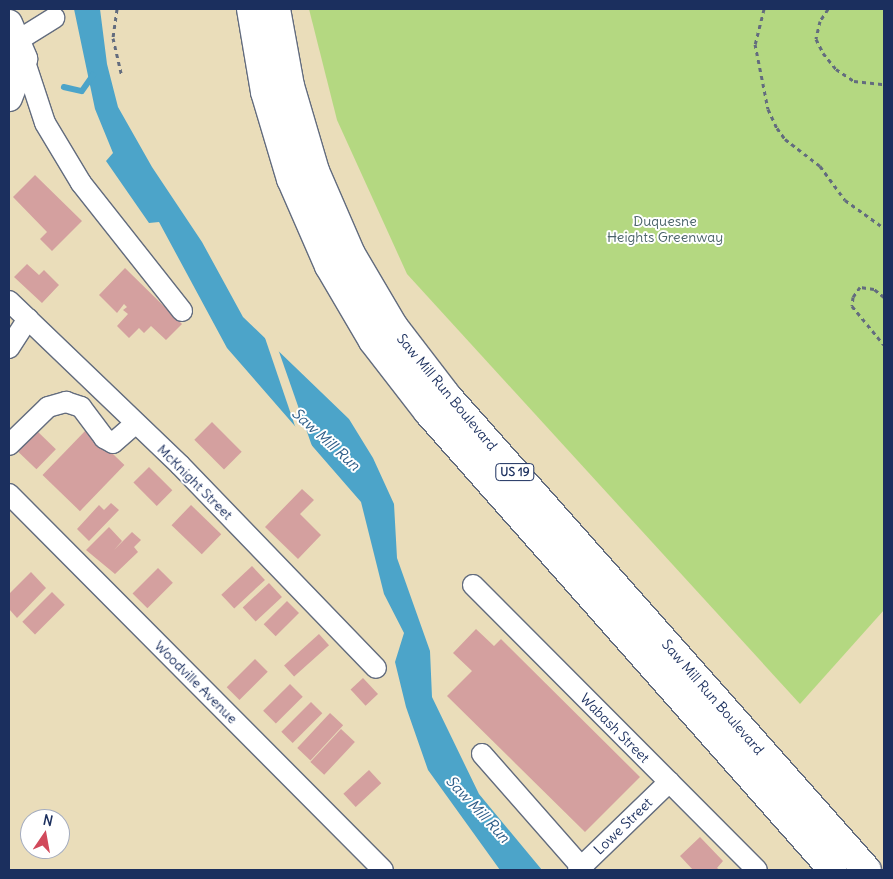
<!DOCTYPE html>
<html>
<head>
<meta charset="utf-8">
<style>
	body { margin:0 }
	#map { position:relative; width:893px; height:879px; overflow:hidden; background:#eaddba; font-family:Delius,sans-serif }
	div>[style] { position:absolute }
	.green>* { inset:0; background:#b4d881 }
	.water>* { inset:0; background:#4ca4c9 }
	.pier>* { inset:0; background:#eaddba }
	.stream>* { height:5.5px; margin:-2.75px; padding:0 2.75px; transform-origin:2.75px; border-radius:2.75px; background:#4ca4c9 }
	.building>* { inset:0; background:#d4a09f; transform-origin:0 0 }
	.path>* { height:3px; margin-top:-1.5px; transform-origin:0; background:repeating-linear-gradient(90deg,#636c7e 0 4px,transparent 0 8px) }
	.roads { filter:drop-shadow(1px 0 #636c7e) drop-shadow(-1px 0 #636c7e) drop-shadow(0 1px #636c7e) drop-shadow(0 -1px #636c7e) }
	.minor>* { height:20px; margin:-10px; padding:0 10px; transform-origin:10px; border-radius:10px; background:#fff }
	.major>* { height:26px; margin:-13px; padding:0 13px; transform-origin:13px; border-radius:13px; background:#fff }
	.highway>* { height:28px; margin:-14px; padding:0 14px; transform-origin:14px; border-radius:14px; background:#fff }
	span { translate:-50% -50%; white-space:nowrap; text-align:center; line-height:1.15; -webkit-text-stroke:4px #fff; paint-order:stroke }
	.shield-label span { padding:1px 4px; background:#fff; border:1px solid; border-radius:4px; -webkit-text-stroke-width:0 }
	.shield-label { font-size:12px; color:#1b2f5e; font-weight:700 }
	.park-label { font-size:14px; color:#496268 }
	.street-label { font-size:14px; color:#1b2f5e }
	.water-label { font-size:15px; color:#2f5e89; font-style:italic }
	.frame { position:absolute; inset:0; border:10px solid #1b2f5e; pointer-events:none }
	.north { position:absolute; left:20px; top:809px; width:50px; height:50px; box-sizing:border-box; background:#fff; border:1px solid #a4acbf; border-radius:50%; rotate:12deg; font-size:14px; font-weight:700; line-height:20px; text-align:center; color:#1b2f5e }
	.north::after { content:''; display:block; margin:auto; width:18px; height:22px; background:#d1495b; clip-path:polygon(50% 0,100% 100%,50% 72%,0 100%) }
</style>
</head>
<body>
<div id="map">
	<div class="green">
		<div style="clip-path:polygon(309px 9px,884px 9px,884px 610px,800px 704px,407px 274px,337px 120px)"></div>
	</div>
	<div class="water">
		<div style="clip-path:polygon(74px 9px,100px 9px,107px 64px,118px 107px,152px 167px,202px 242px,243px 317px,349px 419px,373px 458px,394px 504px,397px 558px,430px 651px,432px 697px,479px 794px,542px 870px,500px 870px,428px 770px,406px 707px,395px 662px,404px 633px,384px 594px,361px 502px,227px 348px,159px 222px,149px 223px,106px 161px,113px 153px,95px 109px)"></div>
	</div>
	<div class="pier">
		<div style="clip-path:polygon(263px 332px,277px 346px,313px 449px,297px 432px)"></div>
	</div>
	<div class="stream">
		<div style="left:64px;top:87px;width:18px;rotate:13deg"></div>
		<div style="left:82px;top:91px;width:19px;rotate:-55deg"></div>
	</div>
	<div class="building">
		<div style="clip-path:polygon(35px 175px,82px 221px,52px 251px,40px 239px,47px 232px,13px 197px)"></div>
		<div style="clip-path:polygon(27px 264px,39px 275px,44px 270px,59px 285px,42px 303px,14px 277px)"></div>
		<div style="clip-path:polygon(125px 268px,182px 324px,166px 340px,151px 326px,144px 333px,139px 328px,129px 338px,117px 326px,128px 314px,123px 310px,127px 307px,124px 304px,117px 313px,99px 295px)"></div>
		<div style="left:212px;top:422px;width:42px;height:25px;rotate:45deg"></div>
		<div style="left:35px;top:429px;width:29px;height:28px;rotate:44deg"></div>
		<div style="left:87px;top:429px;width:52px;height:64px;rotate:44deg"></div>
		<div style="left:149px;top:467px;width:33px;height:22px;rotate:45deg"></div>
		<div style="clip-path:polygon(302px 489px,314px 500px,300px 514px,321px 535px,298px 559px,265px 527px)"></div>
		<div style="clip-path:polygon(111px 503px,119px 510px,89px 541px,77px 529px,99px 505px,104px 510px)"></div>
		<div style="left:191px;top:505px;width:42px;height:28px;rotate:44deg"></div>
		<div style="clip-path:polygon(109px 527px,122px 541px,114px 550px,132px 532px,141px 540px,134px 547px,138px 552px,115px 574px,86px 550px)"></div>
		<div style="left:252px;top:566px;width:19px;height:42px;rotate:47deg"></div>
		<div style="left:158px;top:568px;width:21px;height:36px;rotate:45deg"></div>
		<div style="clip-path:polygon(31px 572px,46px 588px,17px 618px,9px 609px,9px 594px)"></div>
		<div style="left:269px;top:583px;width:19px;height:36px;rotate:47deg"></div>
		<div style="left:52px;top:592px;width:18px;height:42px;rotate:45deg"></div>
		<div style="left:287px;top:601px;width:17px;height:33px;rotate:45deg"></div>
		<div style="clip-path:polygon(476px 629px,494px 646px,501px 639px,640px 777px,585px 832px,447px 696px,472px 671px,453px 653px)"></div>
		<div style="left:319px;top:634px;width:15px;height:47px;rotate:48deg"></div>
		<div style="left:255px;top:659px;width:18px;height:40px;rotate:45deg"></div>
		<div style="left:363px;top:678px;width:22px;height:17px;rotate:47deg"></div>
		<div style="left:290px;top:684px;width:18px;height:38px;rotate:45deg"></div>
		<div style="left:311px;top:702px;width:16px;height:42px;rotate:45deg"></div>
		<div style="left:330px;top:713px;width:18px;height:48px;rotate:43deg"></div>
		<div style="left:341px;top:729px;width:19px;height:45px;rotate:43deg"></div>
		<div style="left:369px;top:770px;width:18px;height:35px;rotate:47deg"></div>
		<div style="clip-path:polygon(700px 837px,723px 861px,717px 868px,720px 870px,693px 870px,680px 856px)"></div>
	</div>
	<div class="path">
		<div style="left:117px;top:9px;width:29px;rotate:98deg"></div>
		<div style="left:113px;top:38px;width:39px;rotate:77deg"></div>
		<div style="left:764px;top:9px;width:36px;rotate:104deg"></div>
		<div style="left:755px;top:44px;width:66px;rotate:78.7deg"></div>
		<div style="left:768px;top:109px;width:21px;rotate:65deg"></div>
		<div style="left:777px;top:128px;width:14px;rotate:54deg"></div>
		<div style="left:785px;top:139px;width:44px;rotate:37.6deg"></div>
		<div style="left:820px;top:166px;width:42px;rotate:53.7deg"></div>
		<div style="left:845px;top:200px;width:48px;rotate:35.7deg"></div>
		<div style="left:828px;top:9px;width:14px;rotate:124deg"></div>
		<div style="left:820px;top:21px;width:18px;rotate:103deg"></div>
		<div style="left:816px;top:39px;width:16px;rotate:63deg"></div>
		<div style="left:823px;top:53px;width:21px;rotate:51deg"></div>
		<div style="left:836px;top:69px;width:22px;rotate:34deg"></div>
		<div style="left:854px;top:81px;width:30px;rotate:6deg"></div>
		<div style="left:884px;top:297px;width:13px;rotate:-141deg"></div>
		<div style="left:874px;top:289px;width:14px;rotate:-172deg"></div>
		<div style="left:860px;top:287px;width:12px;rotate:125deg"></div>
		<div style="left:853px;top:297px;width:9px;rotate:96deg"></div>
		<div style="left:852px;top:306px;width:50px;rotate:50.6deg"></div>
	</div>
	<div class="roads">
		<div class="minor">
			<div style="left:17px;top:41px;width:44px;rotate:-31.9deg"></div>
			<div style="left:24px;top:59px;width:67px;rotate:71.8deg"></div>
			<div style="left:45px;top:123px;width:70px;rotate:59deg"></div>
			<div style="left:81px;top:183px;width:163px;rotate:51.7deg"></div>
			<div style="left:9px;top:301px;width:237px;rotate:43.8deg"></div>
			<div style="left:180px;top:465px;width:282px;rotate:46deg"></div>
			<div style="left:9px;top:348px;width:35px;rotate:-57deg"></div>
			<div style="left:9px;top:445px;width:54px;rotate:-44.3deg"></div>
			<div style="left:48px;top:407px;width:19px;rotate:-16deg"></div>
			<div style="left:66px;top:402px;width:16px;rotate:18deg"></div>
			<div style="left:81px;top:407px;width:39px;rotate:53deg"></div>
			<div style="left:104px;top:438px;width:10px;rotate:29deg"></div>
			<div style="left:113px;top:443px;width:30px;rotate:-41deg"></div>
			<div style="left:9px;top:494px;width:530px;rotate:45.15deg"></div>
			<div style="left:473px;top:585px;width:402px;rotate:45.1deg"></div>
			<div style="left:482px;top:754px;width:154px;rotate:48.7deg"></div>
			<div style="left:578px;top:870px;width:127px;rotate:-44deg"></div>
		</div>
		<div class="major">
			<div style="left:9px;top:23px;width:39px;rotate:67deg"></div>
			<div style="left:24px;top:59px;width:42px;rotate:111deg"></div>
		</div>
		<div class="highway">
			<div style="left:251px;top:9px;width:84px;rotate:80.4deg"></div>
			<div style="left:265px;top:92px;width:91px;rotate:73.4deg"></div>
			<div style="left:291px;top:179px;width:95px;rotate:66.4deg"></div>
			<div style="left:329px;top:266px;width:87px;rotate:59.6deg"></div>
			<div style="left:373px;top:341px;width:90px;rotate:52.2deg"></div>
			<div style="left:428px;top:412px;width:611px;rotate:48.51deg"></div>
			<div style="left:276px;top:9px;width:78px;rotate:79.7deg"></div>
			<div style="left:290px;top:86px;width:89px;rotate:73.6deg"></div>
			<div style="left:315px;top:171px;width:90px;rotate:66.6deg"></div>
			<div style="left:351px;top:254px;width:85px;rotate:59.5deg"></div>
			<div style="left:394px;top:327px;width:87px;rotate:52.5deg"></div>
			<div style="left:447px;top:396px;width:633px;rotate:48.46deg"></div>
		</div>
	</div>
	<div class="shield-label">
		<span style="left:515px;top:472px">US 19</span>
	</div>
	<div class="park-label">
		<span style="left:665px;top:229px">Duquesne<br>Heights Greenway</span>
	</div>
	<div class="street-label">
		<span style="left:447px;top:392px;rotate:50deg">Saw Mill Run Boulevard</span>
		<span style="left:195px;top:482px;rotate:45deg">McKnight Street</span>
		<span style="left:196px;top:682px;rotate:45deg">Woodville Avenue</span>
		<span style="left:713px;top:697px;rotate:49deg">Saw Mill Run Boulevard</span>
		<span style="left:615px;top:728px;rotate:45deg">Wabash Street</span>
		<span style="left:623px;top:826px;rotate:-44deg">Lowe Street</span>
	</div>
	<div class="water-label">
		<span style="left:326px;top:439px;rotate:42deg">Saw Mill Run</span>
		<span style="left:478px;top:809px;rotate:47deg">Saw Mill Run</span>
	</div>
	<div class="frame"></div>
	<div class="north">N</div>
</div>
</body>
</html>
